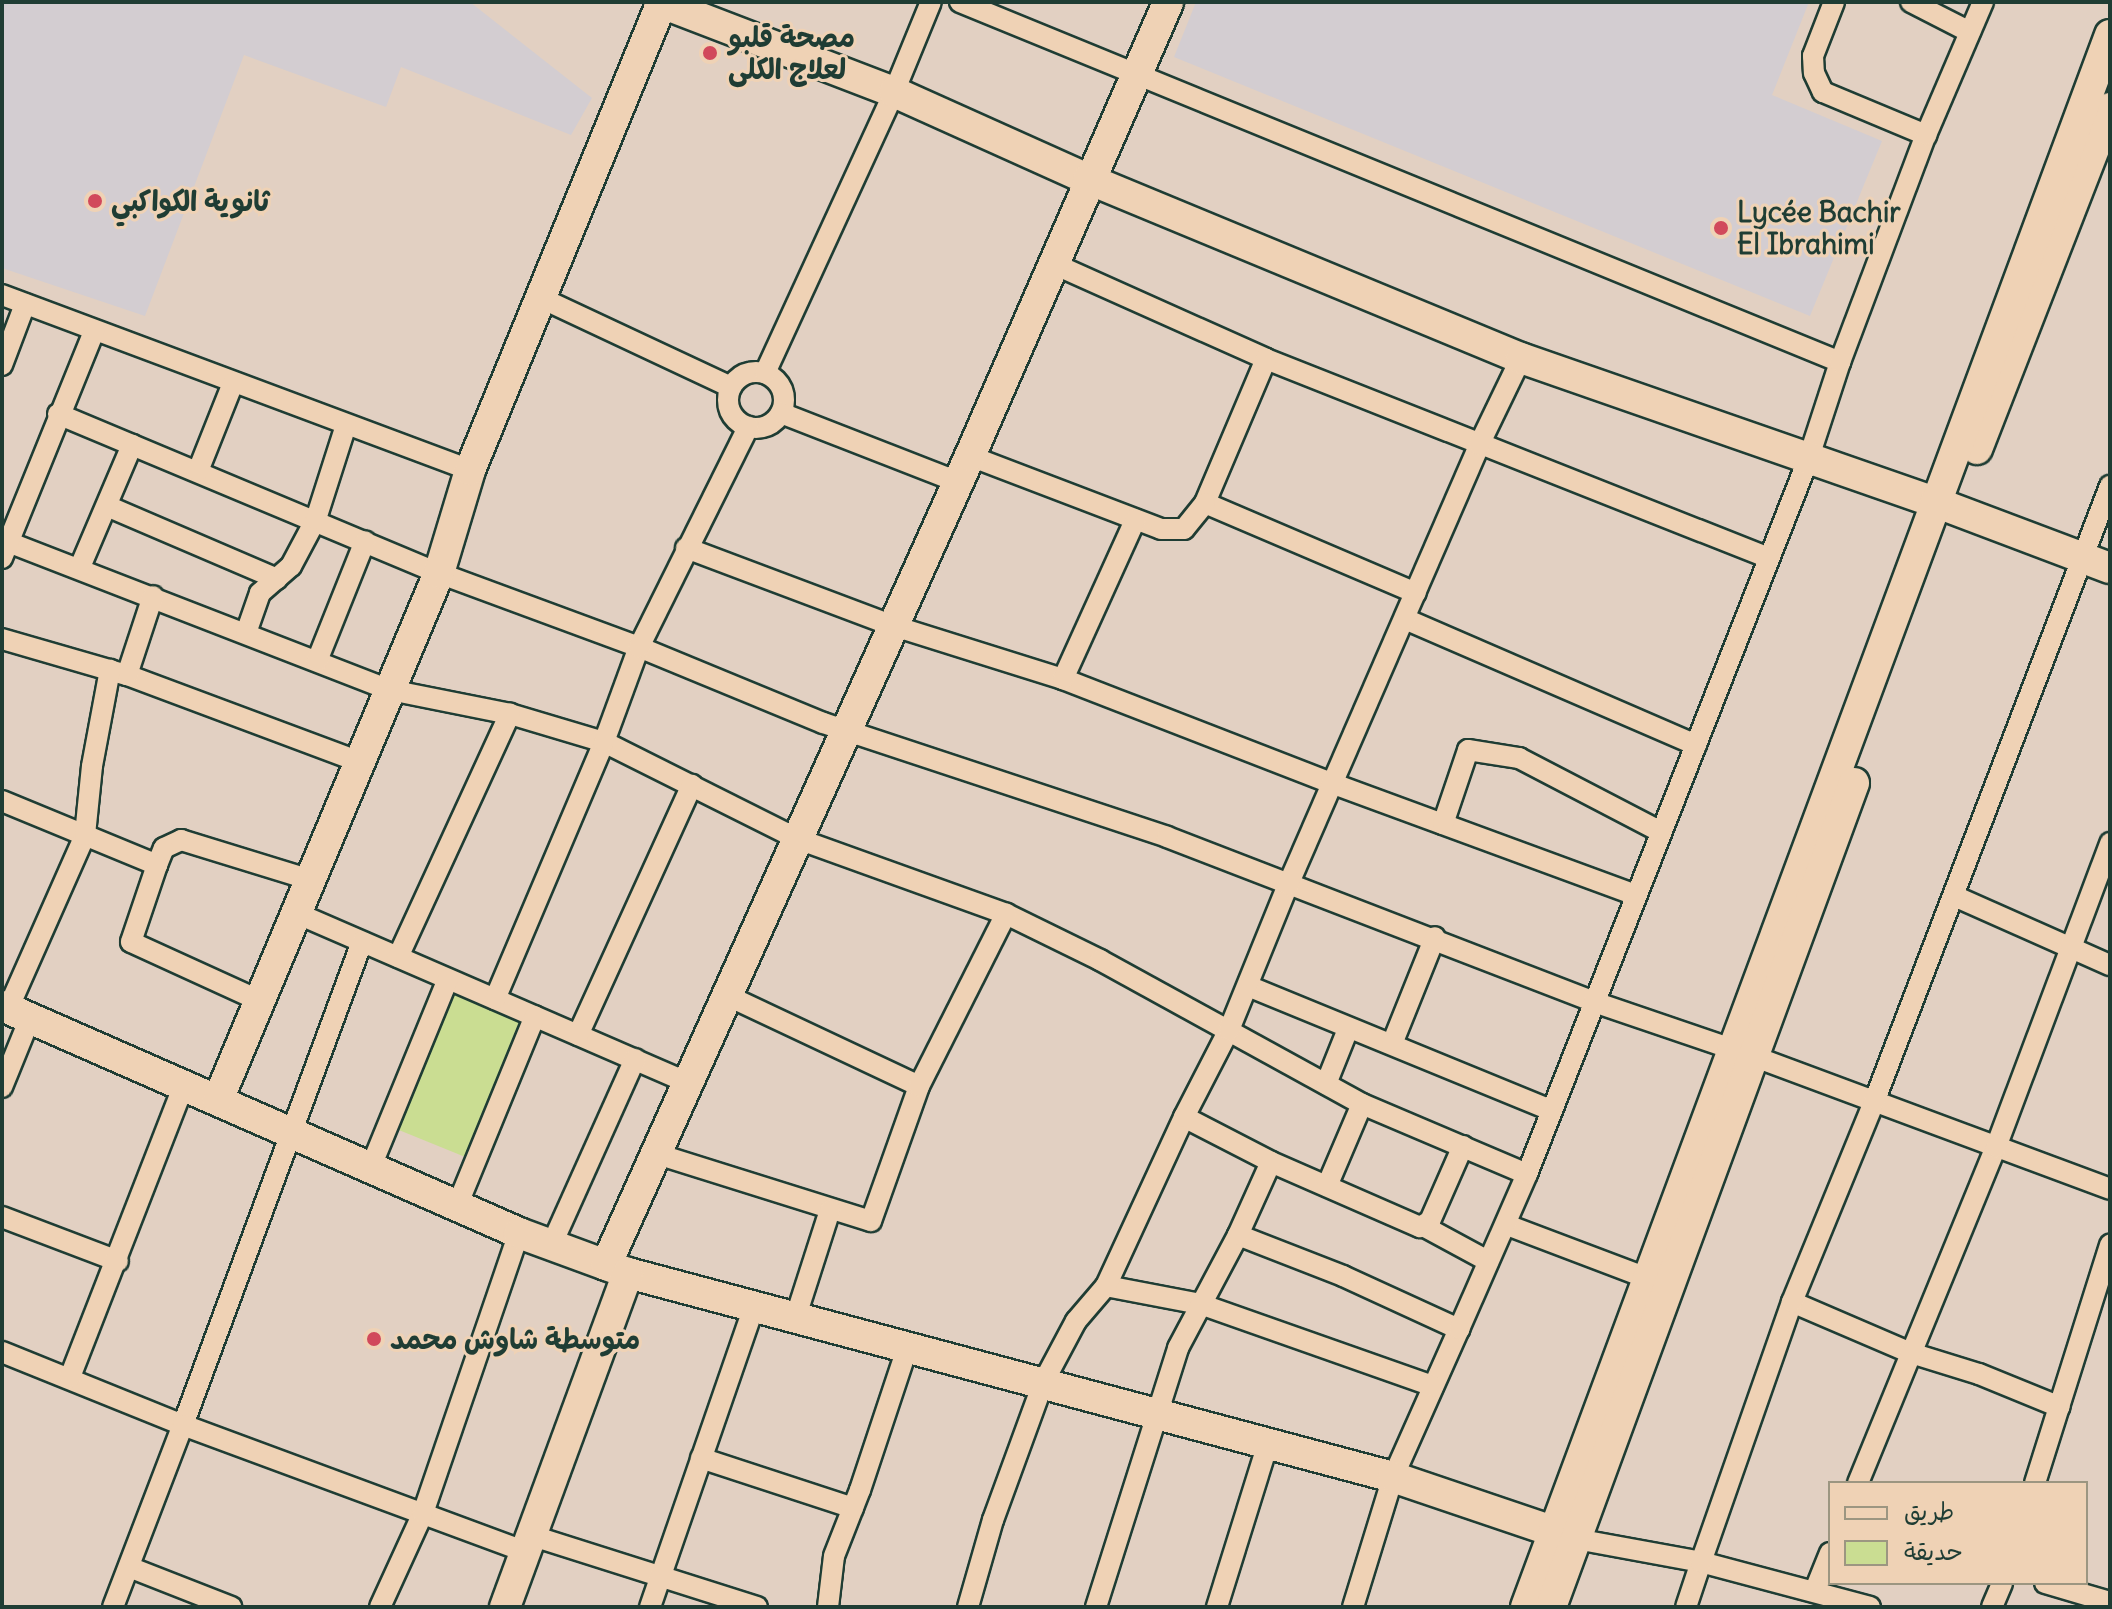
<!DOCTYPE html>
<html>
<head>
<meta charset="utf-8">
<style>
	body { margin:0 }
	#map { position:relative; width:2112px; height:1609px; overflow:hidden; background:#e2d0c2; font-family:Delius,"Playpen Sans Arabic",sans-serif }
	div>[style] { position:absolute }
	.built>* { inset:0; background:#d3cdd1 }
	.green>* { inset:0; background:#cadd92; transform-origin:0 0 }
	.roads { filter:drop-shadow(2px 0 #1f3d34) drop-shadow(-2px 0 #1f3d34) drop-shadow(0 2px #1f3d34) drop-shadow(0 -2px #1f3d34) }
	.street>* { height:20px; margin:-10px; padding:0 10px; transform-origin:10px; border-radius:10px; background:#efd2b5 }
	.street>.ring { margin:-10px; padding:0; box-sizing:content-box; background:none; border:20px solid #efd2b5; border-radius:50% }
	.secondary>* { height:30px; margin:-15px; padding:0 15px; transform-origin:15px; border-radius:15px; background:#efd2b5 }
	.dots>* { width:22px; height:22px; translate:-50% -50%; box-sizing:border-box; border:4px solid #efd2b5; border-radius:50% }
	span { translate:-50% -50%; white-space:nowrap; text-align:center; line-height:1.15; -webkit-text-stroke:6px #efd2b5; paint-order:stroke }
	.poi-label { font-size:28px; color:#1f3d34; font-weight:700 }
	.left { translate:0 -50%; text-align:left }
	.frame { position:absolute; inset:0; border:4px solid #1f3d34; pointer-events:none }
	.legend { position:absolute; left:1828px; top:1481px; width:260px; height:104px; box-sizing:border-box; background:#efd2b5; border:2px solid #9c9681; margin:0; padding:10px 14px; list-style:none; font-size:24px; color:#1f3d34 }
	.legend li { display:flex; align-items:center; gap:16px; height:40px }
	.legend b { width:40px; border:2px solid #9c9681 }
</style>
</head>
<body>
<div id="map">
	<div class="built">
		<div style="clip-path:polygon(2px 2px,470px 2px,592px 98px,571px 135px,401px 67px,386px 107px,244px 55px,145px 316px,2px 268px)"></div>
		<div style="clip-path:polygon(1196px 2px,1809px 2px,1772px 95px,1882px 141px,1810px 316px,1174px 57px)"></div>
	</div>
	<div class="green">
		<div style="left:455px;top:991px;width:71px;height:150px;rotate:22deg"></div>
	</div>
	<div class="roads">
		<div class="street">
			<div style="left:960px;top:2px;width:951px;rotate:22.25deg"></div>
			<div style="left:1834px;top:2px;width:58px;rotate:111.3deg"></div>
			<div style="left:1813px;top:56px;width:17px;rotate:87deg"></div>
			<div style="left:1814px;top:73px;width:21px;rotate:65deg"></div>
			<div style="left:1823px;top:92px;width:112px;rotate:22.7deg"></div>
			<div style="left:1911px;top:2px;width:66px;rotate:27deg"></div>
			<div style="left:1054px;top:264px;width:232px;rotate:24.1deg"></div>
			<div style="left:1266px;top:359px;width:541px;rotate:21.59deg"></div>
			<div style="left:2px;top:295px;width:500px;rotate:20.5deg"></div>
			<div style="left:541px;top:298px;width:210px;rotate:25.1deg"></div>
			<div style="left:1266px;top:359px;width:156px;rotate:113deg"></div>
			<div style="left:1205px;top:503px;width:229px;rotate:23.1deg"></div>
			<div style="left:2px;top:365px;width:65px;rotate:-69.3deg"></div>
			<div class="ring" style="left:728px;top:372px;width:36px;height:36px"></div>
			<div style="left:765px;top:373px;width:309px;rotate:-65.3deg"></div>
			<div style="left:894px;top:92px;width:97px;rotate:-67.7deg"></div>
			<div style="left:781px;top:413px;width:190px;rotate:21.3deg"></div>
			<div style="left:58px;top:414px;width:413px;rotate:22.7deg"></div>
			<div style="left:439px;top:573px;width:213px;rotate:20.3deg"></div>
			<div style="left:639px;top:647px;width:199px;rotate:22.4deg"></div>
			<div style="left:823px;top:723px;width:362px;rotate:18.3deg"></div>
			<div style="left:1167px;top:837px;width:458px;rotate:21.1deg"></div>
			<div style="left:1594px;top:1002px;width:168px;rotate:18.8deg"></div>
			<div style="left:1753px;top:1056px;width:381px;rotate:20.4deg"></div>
			<div style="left:970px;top:456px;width:204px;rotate:20.9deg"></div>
			<div style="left:1161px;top:529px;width:23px"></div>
			<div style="left:1184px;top:529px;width:33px;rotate:-51deg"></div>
			<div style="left:198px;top:471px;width:95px;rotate:-68.3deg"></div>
			<div style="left:107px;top:506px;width:185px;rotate:23.2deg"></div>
			<div style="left:8px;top:542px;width:410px;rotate:21.2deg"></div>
			<div style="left:390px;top:690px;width:122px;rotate:11.3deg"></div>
			<div style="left:510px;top:714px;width:98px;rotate:16.6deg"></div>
			<div style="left:604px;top:742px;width:217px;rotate:26.6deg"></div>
			<div style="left:798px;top:839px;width:221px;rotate:19.8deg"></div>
			<div style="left:1006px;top:914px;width:105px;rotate:26.1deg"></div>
			<div style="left:1100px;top:960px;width:299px;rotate:28.8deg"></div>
			<div style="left:1362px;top:1104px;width:179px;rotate:23deg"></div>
			<div style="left:686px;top:548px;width:222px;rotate:20.6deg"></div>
			<div style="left:894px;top:626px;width:177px;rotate:17.4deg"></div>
			<div style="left:1063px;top:679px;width:291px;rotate:21.2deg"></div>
			<div style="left:1334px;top:784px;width:322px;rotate:20.2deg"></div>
			<div style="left:2px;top:558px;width:245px;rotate:-67.9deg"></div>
			<div style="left:80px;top:567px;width:133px;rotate:-66.9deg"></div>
			<div style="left:1405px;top:619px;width:317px;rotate:23.4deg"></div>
			<div style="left:246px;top:633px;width:42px;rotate:-70.7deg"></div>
			<div style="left:260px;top:593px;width:41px;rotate:-41.1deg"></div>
			<div style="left:291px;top:566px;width:53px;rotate:-62deg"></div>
			<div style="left:316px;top:519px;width:99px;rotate:-72.3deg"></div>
			<div style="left:2px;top:639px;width:130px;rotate:16.1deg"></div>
			<div style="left:127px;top:675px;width:249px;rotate:20.5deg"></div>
			<div style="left:317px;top:661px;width:129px;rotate:-68.2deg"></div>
			<div style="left:127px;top:675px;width:83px;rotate:-71.8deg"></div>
			<div style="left:1063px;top:679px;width:175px;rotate:-65.6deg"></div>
			<div style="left:2px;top:801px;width:168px;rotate:22.4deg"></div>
			<div style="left:157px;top:865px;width:18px;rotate:-68deg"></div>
			<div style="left:164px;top:848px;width:19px;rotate:-25deg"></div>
			<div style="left:181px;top:840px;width:136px;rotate:17.1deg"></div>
			<div style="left:1443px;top:824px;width:78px;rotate:-71.3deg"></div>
			<div style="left:1468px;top:750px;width:52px;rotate:8.9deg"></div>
			<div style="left:1519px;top:758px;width:160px;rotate:27.5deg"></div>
			<div style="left:157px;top:865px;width:81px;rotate:108.7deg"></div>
			<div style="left:131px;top:942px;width:140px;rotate:24.5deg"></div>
			<div style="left:1954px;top:896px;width:171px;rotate:23.9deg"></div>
			<div style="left:296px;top:913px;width:427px;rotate:23.4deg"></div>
			<div style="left:398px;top:957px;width:268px;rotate:-65.3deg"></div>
			<div style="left:1248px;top:986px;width:327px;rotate:22.3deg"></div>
			<div style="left:726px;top:995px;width:213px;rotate:25.2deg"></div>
			<div style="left:495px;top:999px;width:279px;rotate:-67deg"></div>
			<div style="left:604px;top:742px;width:101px;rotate:-69.8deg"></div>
			<div style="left:639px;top:647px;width:246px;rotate:-63.6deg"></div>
			<div style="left:8px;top:1009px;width:190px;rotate:-66.1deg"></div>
			<div style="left:85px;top:835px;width:69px;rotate:-84.2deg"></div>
			<div style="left:92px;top:766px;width:98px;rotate:-79.4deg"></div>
			<div style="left:578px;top:1035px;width:275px;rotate:-65.5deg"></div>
			<div style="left:1392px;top:1044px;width:115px;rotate:-68.1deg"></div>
			<div style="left:1326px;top:1084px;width:59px;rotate:-68.2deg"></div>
			<div style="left:2px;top:1087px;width:74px;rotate:-67.9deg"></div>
			<div style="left:1184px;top:1117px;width:98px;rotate:27.3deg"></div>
			<div style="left:1271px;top:1162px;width:163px;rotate:23.6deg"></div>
			<div style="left:1420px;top:1227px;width:12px;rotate:-31deg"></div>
			<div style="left:1430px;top:1221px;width:82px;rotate:-66.3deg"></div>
			<div style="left:657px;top:1154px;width:224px;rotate:17.4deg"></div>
			<div style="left:871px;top:1221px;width:143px;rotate:-70.4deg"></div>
			<div style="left:919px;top:1086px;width:193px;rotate:-63.2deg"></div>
			<div style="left:370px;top:1169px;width:205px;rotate:-67.7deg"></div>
			<div style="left:1327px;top:1186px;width:89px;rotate:-66.9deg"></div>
			<div style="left:457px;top:1206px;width:205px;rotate:-67.7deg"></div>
			<div style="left:2px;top:1217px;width:124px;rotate:20.8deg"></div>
			<div style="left:1507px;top:1225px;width:150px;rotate:20.7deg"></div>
			<div style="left:1425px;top:1227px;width:72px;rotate:28.4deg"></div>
			<div style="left:1238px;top:1235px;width:113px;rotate:21.3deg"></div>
			<div style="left:1343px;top:1276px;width:128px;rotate:24.6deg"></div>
			<div style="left:1459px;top:1329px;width:162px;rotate:114deg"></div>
			<div style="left:1393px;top:1477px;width:136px;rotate:107.1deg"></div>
			<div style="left:551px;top:1246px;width:205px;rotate:-65.8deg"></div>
			<div style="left:1106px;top:1286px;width:96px;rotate:10.8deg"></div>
			<div style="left:1200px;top:1304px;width:247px;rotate:19.4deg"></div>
			<div style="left:1792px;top:1302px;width:129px;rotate:23.2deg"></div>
			<div style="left:1911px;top:1353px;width:71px;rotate:17.2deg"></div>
			<div style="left:1979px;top:1374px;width:87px;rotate:22.2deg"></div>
			<div style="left:795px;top:1319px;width:114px;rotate:-72.2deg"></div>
			<div style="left:1459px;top:1329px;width:169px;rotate:-66.3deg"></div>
			<div style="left:1527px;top:1174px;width:767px;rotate:-68.52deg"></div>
			<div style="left:1808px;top:460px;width:103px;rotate:-71.9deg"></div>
			<div style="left:1840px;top:362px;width:243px;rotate:-69.3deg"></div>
			<div style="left:1926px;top:135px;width:145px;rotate:-66.8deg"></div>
			<div style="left:2px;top:1352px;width:195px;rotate:22deg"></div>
			<div style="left:183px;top:1425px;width:515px;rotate:-69.67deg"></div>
			<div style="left:70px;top:1377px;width:313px;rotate:-68.7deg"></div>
			<div style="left:701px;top:1458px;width:160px;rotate:18.2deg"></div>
			<div style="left:1858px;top:1483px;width:363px;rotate:-67.7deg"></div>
			<div style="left:1996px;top:1147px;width:325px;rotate:-69.4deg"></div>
			<div style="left:2035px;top:1483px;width:250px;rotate:-72.5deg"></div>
			<div style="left:533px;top:1536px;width:235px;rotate:17.6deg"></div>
			<div style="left:1576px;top:1539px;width:127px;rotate:10.4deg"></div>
			<div style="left:1701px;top:1562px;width:47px;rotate:108.4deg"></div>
			<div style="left:129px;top:1567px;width:110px;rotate:21.4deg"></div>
			<div style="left:2045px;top:1583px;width:68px;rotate:16.3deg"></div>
			<div style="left:1815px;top:1590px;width:40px;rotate:-68deg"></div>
			<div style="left:113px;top:1607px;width:195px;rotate:-69deg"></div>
			<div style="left:183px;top:1425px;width:367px;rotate:20.3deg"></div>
			<div style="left:380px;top:1607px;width:103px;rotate:-65.4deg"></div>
			<div style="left:423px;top:1513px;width:296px;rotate:-71.1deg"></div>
			<div style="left:650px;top:1607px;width:318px;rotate:-70.9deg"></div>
			<div style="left:828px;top:1607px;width:51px;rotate:-83.3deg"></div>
			<div style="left:834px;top:1556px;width:71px;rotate:-68.5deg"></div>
			<div style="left:860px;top:1490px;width:152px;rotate:-71.6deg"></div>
			<div style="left:968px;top:1607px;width:91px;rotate:-74deg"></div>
			<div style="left:993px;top:1520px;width:146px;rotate:-69.9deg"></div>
			<div style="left:1043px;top:1383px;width:70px;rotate:-62deg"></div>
			<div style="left:1076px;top:1321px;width:46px;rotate:-49.4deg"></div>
			<div style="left:1106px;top:1286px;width:186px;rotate:-65.2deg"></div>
			<div style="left:1184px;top:1117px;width:98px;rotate:-62.7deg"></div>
			<div style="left:1229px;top:1030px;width:157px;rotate:-67.9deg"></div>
			<div style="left:1288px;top:885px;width:480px;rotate:-66.5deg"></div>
			<div style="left:1479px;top:445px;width:97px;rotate:-64.2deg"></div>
			<div style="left:1096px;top:1607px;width:272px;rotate:-72.4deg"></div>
			<div style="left:1178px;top:1348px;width:128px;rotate:-62deg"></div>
			<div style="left:1238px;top:1235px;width:80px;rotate:-65.7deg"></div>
			<div style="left:1217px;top:1607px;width:172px;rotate:-72.7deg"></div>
			<div style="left:1870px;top:1607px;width:175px;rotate:-165.1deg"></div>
			<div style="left:1701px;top:1562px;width:275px;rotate:-70.7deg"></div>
			<div style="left:1792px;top:1302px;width:216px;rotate:-67.7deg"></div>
			<div style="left:1874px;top:1102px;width:660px;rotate:-69.04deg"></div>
			<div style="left:1992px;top:1607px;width:26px;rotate:-67deg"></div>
		</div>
		<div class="secondary">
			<div style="left:659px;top:2px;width:252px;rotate:21deg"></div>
			<div style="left:894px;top:92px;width:213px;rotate:24.2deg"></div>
			<div style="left:1088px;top:179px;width:469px;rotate:22.5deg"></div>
			<div style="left:1521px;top:358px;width:438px;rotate:19.2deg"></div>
			<div style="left:1935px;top:502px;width:187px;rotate:20.7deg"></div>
			<div style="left:1977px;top:449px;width:366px;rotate:-68.7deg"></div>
			<div style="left:2px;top:1006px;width:565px;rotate:23.7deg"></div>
			<div style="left:519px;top:1233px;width:116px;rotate:20.2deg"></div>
			<div style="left:628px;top:1273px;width:792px;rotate:14.93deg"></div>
			<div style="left:1393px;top:1477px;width:193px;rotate:18.7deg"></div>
			<div style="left:218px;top:1100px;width:571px;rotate:-67.25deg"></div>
			<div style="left:439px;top:573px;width:108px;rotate:-73.2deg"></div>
			<div style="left:470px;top:470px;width:506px;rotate:-67.69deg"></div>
			<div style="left:606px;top:1265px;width:887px;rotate:-65.78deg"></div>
			<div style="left:970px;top:456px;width:495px;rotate:-66.4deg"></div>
			<div style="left:505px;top:1607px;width:356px;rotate:-69.8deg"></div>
			<div style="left:1526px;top:1607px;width:1677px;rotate:-69.62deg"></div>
			<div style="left:1551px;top:1607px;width:878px;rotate:-69.81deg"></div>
		</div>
	</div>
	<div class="dots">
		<div style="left:710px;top:53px;background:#d1495b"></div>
		<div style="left:95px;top:201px;background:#d1495b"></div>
		<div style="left:1721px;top:228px;background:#d1495b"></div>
		<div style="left:374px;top:1339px;background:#d1495b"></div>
	</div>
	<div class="poi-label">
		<span class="left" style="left:728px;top:53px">مصحة قلبو<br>لعلاج الكلى</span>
		<span class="left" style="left:111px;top:201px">ثانوية الكواكبي</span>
		<span class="left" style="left:1737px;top:228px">Lycée Bachir<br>El Ibrahimi</span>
		<span class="left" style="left:390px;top:1339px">متوسطة شاوش محمد</span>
	</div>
	<div class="frame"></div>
	<ul class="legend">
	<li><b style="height:10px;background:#efd2b5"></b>طريق</li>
	<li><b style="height:22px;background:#cadd92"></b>حديقة</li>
	</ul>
</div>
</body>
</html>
